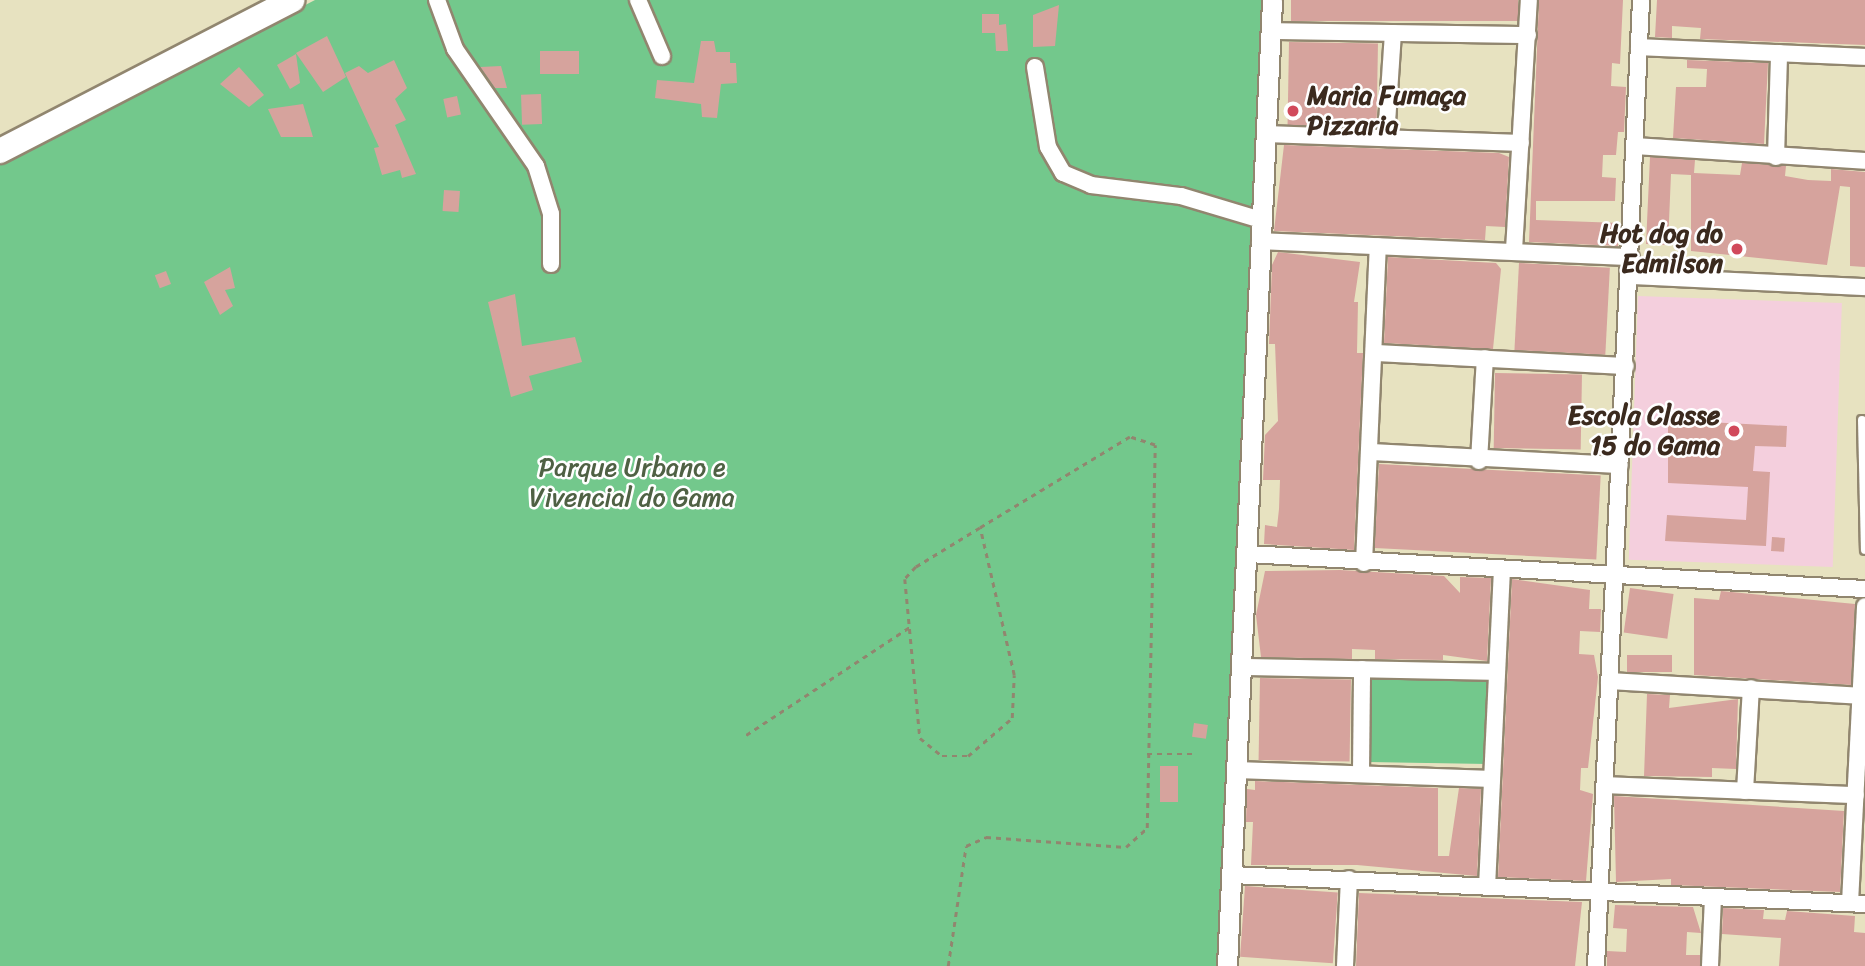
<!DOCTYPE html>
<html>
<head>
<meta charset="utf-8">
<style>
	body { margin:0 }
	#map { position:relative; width:1865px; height:966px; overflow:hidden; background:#e7e2c0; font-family:Sriracha,sans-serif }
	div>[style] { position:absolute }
	.built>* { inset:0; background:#f4cfdd; transform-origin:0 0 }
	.green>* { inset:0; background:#73c88c; transform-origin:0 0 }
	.building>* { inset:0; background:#d6a39d; transform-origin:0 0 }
	.path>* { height:2.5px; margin-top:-1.25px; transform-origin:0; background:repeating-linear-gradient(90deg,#91866f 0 5px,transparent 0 10px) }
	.roads { filter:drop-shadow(2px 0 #91866f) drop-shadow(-2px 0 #91866f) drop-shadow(0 2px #91866f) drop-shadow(0 -2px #91866f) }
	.service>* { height:8px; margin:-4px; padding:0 4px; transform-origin:4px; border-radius:4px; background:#fff }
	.minor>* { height:16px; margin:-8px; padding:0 8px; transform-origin:8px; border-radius:8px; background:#fff }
	.tertiary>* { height:19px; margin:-9.5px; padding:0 9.5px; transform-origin:9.5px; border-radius:9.5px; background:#fff }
	.primary>* { height:24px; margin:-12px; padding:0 12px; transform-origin:12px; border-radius:12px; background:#fff }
	.dots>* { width:19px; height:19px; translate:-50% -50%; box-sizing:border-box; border:4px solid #fff; border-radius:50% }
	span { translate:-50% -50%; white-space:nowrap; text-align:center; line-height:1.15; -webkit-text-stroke:5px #fff; paint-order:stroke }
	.poi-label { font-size:26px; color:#3b2a1e; font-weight:700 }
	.left { translate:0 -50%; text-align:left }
	.right { translate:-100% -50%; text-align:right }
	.park-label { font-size:26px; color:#4f6144 }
</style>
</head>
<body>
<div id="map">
	<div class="built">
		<div style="left:1638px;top:296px;width:204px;height:264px;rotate:2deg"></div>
	</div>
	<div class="green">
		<div style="clip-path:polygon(315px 0,1265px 0,1219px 966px,0 966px,0 163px)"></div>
		<div style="left:1370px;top:672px;width:119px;height:90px;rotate:1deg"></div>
	</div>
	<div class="building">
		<div style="left:1291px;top:0;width:227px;height:21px"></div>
		<div style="clip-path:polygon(1539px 0,1623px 0,1620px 64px,1612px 63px,1611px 86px,1626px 87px,1624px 132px,1618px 132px,1616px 155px,1603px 155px,1602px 177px,1616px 178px,1615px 201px,1536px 201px,1536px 220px,1620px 223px,1618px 246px,1529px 242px)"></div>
		<div style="clip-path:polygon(1657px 0,1865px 0,1865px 45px,1700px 39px,1701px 28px,1672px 26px,1672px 38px,1655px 37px)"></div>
		<div style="clip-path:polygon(1059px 5px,1055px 46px,1033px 47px,1033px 15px)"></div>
		<div style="clip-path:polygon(982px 14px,999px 14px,999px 25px,1006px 24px,1008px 51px,996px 51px,995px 33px,982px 33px)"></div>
		<div style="clip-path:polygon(327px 36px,346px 77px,323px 92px,296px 53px)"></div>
		<div style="clip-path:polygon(701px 41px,714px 41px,716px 52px,730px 52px,730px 63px,736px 63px,737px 83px,721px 84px,717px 118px,702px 117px,701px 104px,655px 98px,657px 80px,694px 83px)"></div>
		<div style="left:1289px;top:42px;width:89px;height:83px;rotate:1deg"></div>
		<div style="left:540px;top:51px;width:39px;height:23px"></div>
		<div style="clip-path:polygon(296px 54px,300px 83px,290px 89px,277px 65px)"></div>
		<div style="clip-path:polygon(394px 60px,407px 88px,395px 99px,406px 120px,395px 125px,416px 174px,402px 178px,400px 170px,382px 175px,374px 148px,379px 147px,345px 73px,359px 66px,368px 73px)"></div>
		<div style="clip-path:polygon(1687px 60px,1768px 63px,1764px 144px,1673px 138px,1676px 87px,1706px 87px,1707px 69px,1687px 68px)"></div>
		<div style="clip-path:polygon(501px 66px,507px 88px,495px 88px,480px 67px)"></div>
		<div style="clip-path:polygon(239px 67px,264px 95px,249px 107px,220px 84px)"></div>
		<div style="left:541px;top:94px;width:30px;height:20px;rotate:88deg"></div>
		<div style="left:457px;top:96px;width:19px;height:14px;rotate:78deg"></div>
		<div style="clip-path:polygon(303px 104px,313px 137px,281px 137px,268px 109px)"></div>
		<div style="clip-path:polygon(1284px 145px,1499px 153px,1509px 157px,1505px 227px,1486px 226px,1485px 240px,1274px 231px)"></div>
		<div style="clip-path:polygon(1650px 157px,1695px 160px,1694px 173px,1740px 175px,1742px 163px,1786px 166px,1785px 176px,1808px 180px,1831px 181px,1831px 169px,1865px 172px,1865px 267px,1850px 266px,1850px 187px,1840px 186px,1827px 265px,1691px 251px,1691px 175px,1671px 174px,1668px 245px,1646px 244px)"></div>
		<div style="left:444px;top:190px;width:16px;height:21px;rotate:4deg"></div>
		<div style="clip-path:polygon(1278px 252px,1360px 262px,1354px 302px,1358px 302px,1357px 353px,1363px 353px,1354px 550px,1264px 544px,1265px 525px,1277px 527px,1279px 509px,1280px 480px,1263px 480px,1265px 435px,1278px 421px,1275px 344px,1269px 344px,1272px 265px)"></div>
		<div style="clip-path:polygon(1388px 257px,1496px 263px,1501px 269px,1493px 349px,1384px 343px)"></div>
		<div style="left:1519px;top:263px;width:91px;height:87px;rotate:3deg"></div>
		<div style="clip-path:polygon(230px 267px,235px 288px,225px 290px,233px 306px,220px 315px,204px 282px)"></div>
		<div style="left:166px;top:271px;width:14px;height:12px;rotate:69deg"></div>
		<div style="clip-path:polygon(515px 294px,522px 346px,575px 337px,582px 362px,529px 376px,533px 390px,511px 397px,488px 302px)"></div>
		<div style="left:1495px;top:373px;width:87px;height:75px;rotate:1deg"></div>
		<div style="clip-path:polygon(1668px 420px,1787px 426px,1786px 447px,1755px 446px,1753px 471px,1770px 472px,1766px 546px,1665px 541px,1667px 515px,1746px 520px,1748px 487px,1668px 483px)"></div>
		<div style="left:1379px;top:464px;width:222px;height:84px;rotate:3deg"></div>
		<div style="left:1772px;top:537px;width:13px;height:14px;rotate:4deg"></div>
		<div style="clip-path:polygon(1340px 570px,1444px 576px,1460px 593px,1460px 577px,1491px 578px,1487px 661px,1443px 655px,1443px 660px,1375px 659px,1375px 650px,1352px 649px,1352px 659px,1261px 657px,1256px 615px,1265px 571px)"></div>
		<div style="clip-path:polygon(1512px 579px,1590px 590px,1589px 609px,1601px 609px,1600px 632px,1580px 631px,1579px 654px,1594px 655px,1598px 677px,1588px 768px,1581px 768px,1580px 790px,1593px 794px,1586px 881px,1498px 877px)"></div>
		<div style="left:1630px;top:588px;width:44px;height:45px;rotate:8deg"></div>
		<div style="clip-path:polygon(1721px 591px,1855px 604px,1851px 685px,1694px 675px,1694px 598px,1719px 600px)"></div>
		<div style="left:1627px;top:655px;width:45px;height:17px"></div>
		<div style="left:1260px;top:678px;width:91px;height:82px;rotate:1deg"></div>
		<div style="clip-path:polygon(1647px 694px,1670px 695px,1669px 708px,1738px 699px,1736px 769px,1712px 768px,1712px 777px,1644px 776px)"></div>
		<div style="left:1194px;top:723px;width:14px;height:14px;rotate:8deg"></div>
		<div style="left:1160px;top:766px;width:18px;height:36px"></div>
		<div style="clip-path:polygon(1255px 781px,1438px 788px,1438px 856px,1449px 856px,1459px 788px,1481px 789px,1477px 876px,1357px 865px,1251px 865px,1253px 822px,1246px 822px,1247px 789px,1255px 790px)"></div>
		<div style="clip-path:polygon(1614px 796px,1844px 811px,1840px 892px,1671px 885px,1671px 879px,1616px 882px)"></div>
		<div style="left:1245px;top:886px;width:93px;height:71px;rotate:4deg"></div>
		<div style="clip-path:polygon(1359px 893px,1582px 902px,1575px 966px,1356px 966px)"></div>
		<div style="clip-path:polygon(1615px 905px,1693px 907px,1701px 933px,1687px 932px,1686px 955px,1700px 955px,1700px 966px,1607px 966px,1607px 951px,1626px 952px,1627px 929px,1613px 928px)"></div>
		<div style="clip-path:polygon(1723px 908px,1764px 910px,1763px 919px,1785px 920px,1787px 911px,1855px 916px,1854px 932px,1865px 933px,1865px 966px,1779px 966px,1781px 938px,1722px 934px)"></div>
	</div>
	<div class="path">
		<div style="left:746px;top:735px;width:196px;rotate:-33.4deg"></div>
		<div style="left:1147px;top:754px;width:49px"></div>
		<div style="left:948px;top:966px;width:121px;rotate:-81.5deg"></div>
		<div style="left:966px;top:846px;width:22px;rotate:-24deg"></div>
		<div style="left:986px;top:837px;width:140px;rotate:4.1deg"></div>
		<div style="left:1126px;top:847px;width:28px;rotate:-42deg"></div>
		<div style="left:1147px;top:828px;width:383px;rotate:-88.8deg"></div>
		<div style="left:1155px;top:445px;width:26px;rotate:-162deg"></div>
		<div style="left:1130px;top:437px;width:175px;rotate:148.8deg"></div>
		<div style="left:980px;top:528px;width:75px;rotate:148.6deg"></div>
		<div style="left:916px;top:567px;width:16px;rotate:133deg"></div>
		<div style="left:905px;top:579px;width:160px;rotate:84.6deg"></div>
		<div style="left:920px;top:738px;width:28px;rotate:39deg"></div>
		<div style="left:942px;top:756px;width:26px"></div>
		<div style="left:968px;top:756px;width:58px;rotate:-40.8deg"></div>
		<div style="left:1012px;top:718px;width:43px;rotate:-87.3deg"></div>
		<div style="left:1014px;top:675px;width:151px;rotate:-103deg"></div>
	</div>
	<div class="roads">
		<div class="service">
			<div style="left:1862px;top:420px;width:130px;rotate:88.7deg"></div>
		</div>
		<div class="minor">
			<div style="left:437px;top:0;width:52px;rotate:69.8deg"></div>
			<div style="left:455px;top:49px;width:142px;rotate:55.3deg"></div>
			<div style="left:536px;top:166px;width:50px;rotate:72.6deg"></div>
			<div style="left:551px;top:214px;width:50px;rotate:90deg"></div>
			<div style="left:638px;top:0;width:61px;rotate:66.8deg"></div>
			<div style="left:1271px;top:31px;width:257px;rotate:0.9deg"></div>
			<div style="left:1639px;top:47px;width:226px;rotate:2.5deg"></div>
			<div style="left:1035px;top:67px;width:81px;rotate:80.8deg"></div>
			<div style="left:1048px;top:147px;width:30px;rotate:60deg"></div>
			<div style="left:1063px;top:173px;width:30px;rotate:23deg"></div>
			<div style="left:1091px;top:185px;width:91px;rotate:7deg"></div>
			<div style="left:1181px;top:196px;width:84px;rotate:16.7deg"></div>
			<div style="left:1266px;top:134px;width:255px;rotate:2deg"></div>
			<div style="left:1386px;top:138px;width:105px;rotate:-86.2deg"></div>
			<div style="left:1635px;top:146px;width:230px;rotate:3.7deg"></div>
			<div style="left:1776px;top:157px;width:104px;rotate:-88.3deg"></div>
			<div style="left:1260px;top:241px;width:371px;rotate:2.5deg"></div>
			<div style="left:1514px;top:250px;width:250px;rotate:-86.6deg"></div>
			<div style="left:1630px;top:276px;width:235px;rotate:2.7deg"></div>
			<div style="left:1375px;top:353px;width:251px;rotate:3deg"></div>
			<div style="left:1370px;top:452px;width:250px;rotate:3deg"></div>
			<div style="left:1479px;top:461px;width:103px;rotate:-86.7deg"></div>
			<div style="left:1248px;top:554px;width:618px;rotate:3.25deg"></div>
			<div style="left:1364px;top:563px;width:317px;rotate:-87.5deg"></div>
			<div style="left:1242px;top:667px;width:252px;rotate:1.1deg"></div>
			<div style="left:1609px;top:681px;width:251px;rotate:3.4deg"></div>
			<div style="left:1237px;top:770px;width:255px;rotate:2deg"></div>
			<div style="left:1361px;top:772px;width:103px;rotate:-89.4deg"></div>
			<div style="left:1605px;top:785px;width:251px;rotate:2.3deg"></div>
			<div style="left:1745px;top:791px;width:103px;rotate:-86.7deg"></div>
			<div style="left:1232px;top:875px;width:634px;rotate:2.62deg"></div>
			<div style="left:1487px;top:887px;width:318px;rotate:-87.3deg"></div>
			<div style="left:1850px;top:903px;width:297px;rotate:-87.1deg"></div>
			<div style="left:1345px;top:966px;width:87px;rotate:-87.4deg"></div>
			<div style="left:1596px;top:966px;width:967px;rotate:-87.33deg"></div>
			<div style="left:1710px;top:966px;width:69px;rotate:-87.5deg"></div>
		</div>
		<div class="tertiary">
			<div style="left:1227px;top:966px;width:967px;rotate:-87.33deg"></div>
		</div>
		<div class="primary">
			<div style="left:0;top:151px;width:329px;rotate:-27.3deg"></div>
		</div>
	</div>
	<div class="dots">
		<div style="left:1293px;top:111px;background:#d1495b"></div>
		<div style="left:1737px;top:249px;background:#d1495b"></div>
		<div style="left:1734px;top:431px;background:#d1495b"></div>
	</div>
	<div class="poi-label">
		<span class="left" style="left:1307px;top:111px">Maria Fumaça<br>Pizzaria</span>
		<span class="right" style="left:1723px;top:249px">Hot dog do<br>Edmilson</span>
		<span class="right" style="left:1720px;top:431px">Escola Classe<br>15 do Gama</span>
	</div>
	<div class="park-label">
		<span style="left:632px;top:483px">Parque Urbano e<br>Vivencial do Gama</span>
	</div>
</div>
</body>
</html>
